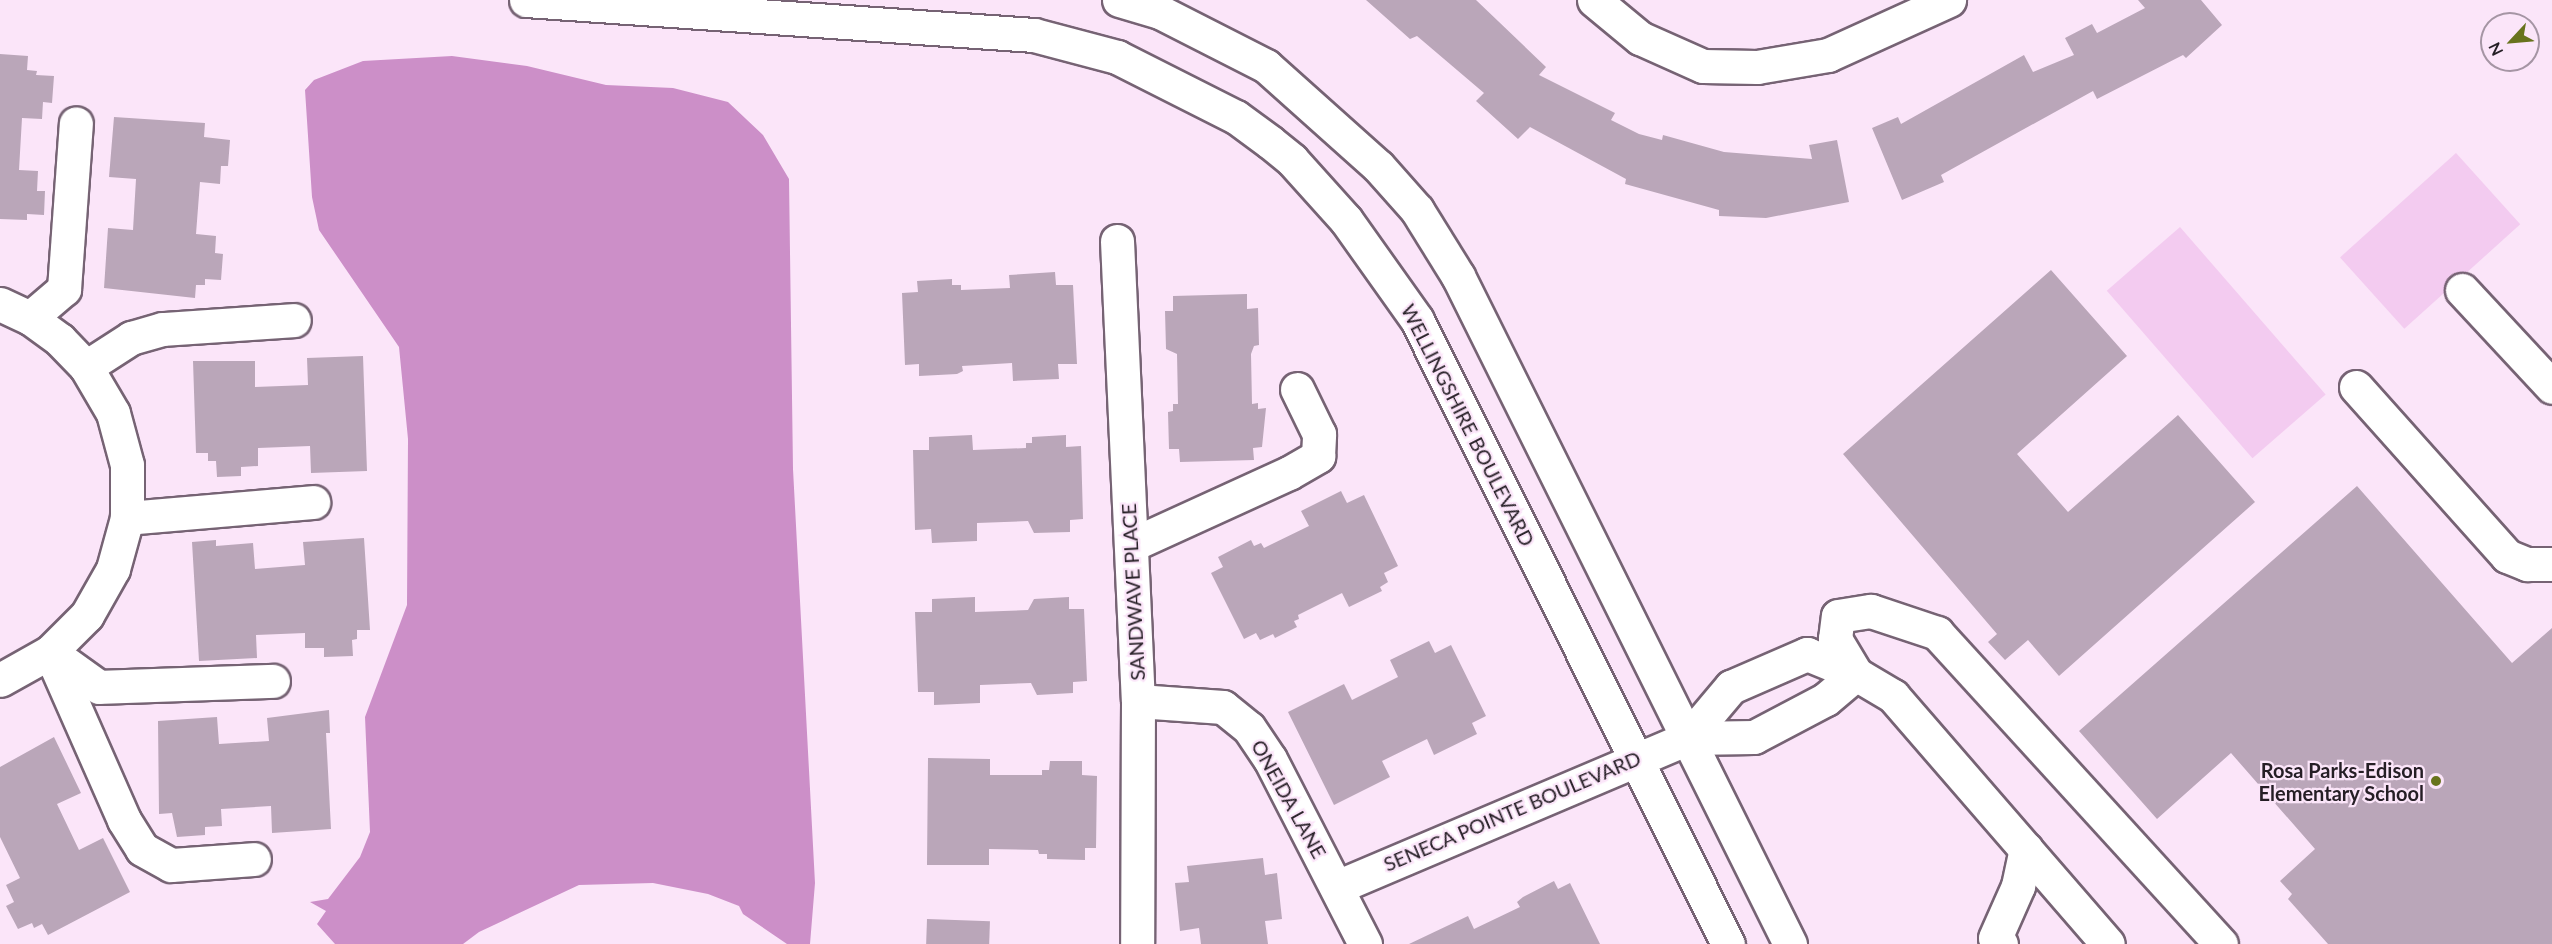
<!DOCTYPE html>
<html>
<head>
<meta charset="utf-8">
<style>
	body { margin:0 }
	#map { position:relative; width:2552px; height:944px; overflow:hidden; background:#fbe5f9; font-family:Lato,sans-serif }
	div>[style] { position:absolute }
	.green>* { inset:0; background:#f3cbf0; transform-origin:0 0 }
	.water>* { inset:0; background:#cc8fc8 }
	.building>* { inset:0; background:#baa6b9; transform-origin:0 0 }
	.roads { filter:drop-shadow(2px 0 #766374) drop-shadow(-2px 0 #766374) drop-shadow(0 2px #766374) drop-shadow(0 -2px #766374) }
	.minor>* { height:33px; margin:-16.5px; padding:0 16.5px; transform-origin:16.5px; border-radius:16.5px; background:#fff }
	.dots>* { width:16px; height:16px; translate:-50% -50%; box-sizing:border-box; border:3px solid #fbe5f9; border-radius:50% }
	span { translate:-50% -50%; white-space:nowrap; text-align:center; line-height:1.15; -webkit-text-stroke:4.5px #fbe5f9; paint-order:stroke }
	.street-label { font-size:20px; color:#251e25 }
	.poi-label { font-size:20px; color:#251e25; font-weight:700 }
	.right { translate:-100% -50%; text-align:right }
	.north { position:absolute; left:2480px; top:12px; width:60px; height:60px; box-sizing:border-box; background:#fbe5f9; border:2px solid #a595a4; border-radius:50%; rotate:244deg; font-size:16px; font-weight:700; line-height:24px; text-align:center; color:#251e25 }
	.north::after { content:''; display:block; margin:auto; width:21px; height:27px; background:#68731d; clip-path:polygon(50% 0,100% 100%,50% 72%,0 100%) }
</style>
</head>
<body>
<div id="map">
	<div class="green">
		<div style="left:2456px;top:153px;width:96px;height:156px;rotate:48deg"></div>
		<div style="left:2180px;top:227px;width:222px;height:97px;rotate:49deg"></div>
	</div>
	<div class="water">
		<div style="clip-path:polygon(452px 56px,527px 66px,606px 85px,673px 88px,728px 102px,763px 135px,789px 179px,793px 469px,815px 883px,810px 944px,787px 944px,743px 914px,739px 906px,708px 894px,653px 883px,579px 885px,479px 932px,463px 944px,335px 944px,317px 924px,326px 911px,310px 902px,328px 899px,360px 857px,370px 832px,365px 717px,407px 605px,408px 439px,399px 347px,319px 230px,312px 197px,305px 90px,314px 80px,363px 61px)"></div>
	</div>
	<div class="building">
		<div style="clip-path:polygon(1366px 0,1476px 0,1546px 67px,1539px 75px,1615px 113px,1611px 120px,1639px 134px,1662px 140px,1663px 135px,1724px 152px,1812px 159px,1809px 145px,1837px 140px,1849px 202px,1766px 218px,1719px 216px,1719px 210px,1625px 184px,1626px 179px,1530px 127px,1518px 139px,1476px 101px,1484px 93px,1417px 36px,1410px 39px)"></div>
		<div style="clip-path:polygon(2138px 0,2201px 0,2222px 25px,2186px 58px,2183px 55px,2097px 99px,2093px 91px,1941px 175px,1944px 182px,1902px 200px,1872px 128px,1898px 117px,1901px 124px,2024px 55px,2033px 72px,2074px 55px,2065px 38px,2092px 24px,2097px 33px,2145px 8px)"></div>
		<div style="clip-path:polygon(0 54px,28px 56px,27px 70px,37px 71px,36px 75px,54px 76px,52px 103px,43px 102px,42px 119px,22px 118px,19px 170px,38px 171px,37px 191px,45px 191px,44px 215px,27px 214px,27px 220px,0 219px)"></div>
		<div style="clip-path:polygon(114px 117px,205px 123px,204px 137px,230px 140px,228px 166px,221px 166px,220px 184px,200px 182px,196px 234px,216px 236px,215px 253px,223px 254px,221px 280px,205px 279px,205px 285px,196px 285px,195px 298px,104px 288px,108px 228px,133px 230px,136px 179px,109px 177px)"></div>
		<div style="clip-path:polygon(2051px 270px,2127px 356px,2017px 454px,2068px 512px,2178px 415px,2255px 502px,2059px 676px,2028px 640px,2005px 660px,1988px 642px,1997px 634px,1843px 454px)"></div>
		<div style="clip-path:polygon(1055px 272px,1056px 285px,1073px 285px,1077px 364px,1058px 364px,1059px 379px,1013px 381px,1012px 363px,962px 366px,963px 371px,957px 374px,919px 376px,919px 364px,905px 365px,902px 293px,918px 292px,917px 281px,952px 279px,952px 285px,961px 285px,961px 290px,1010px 288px,1009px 275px)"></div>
		<div style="clip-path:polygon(1247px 294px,1247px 309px,1258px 308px,1259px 345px,1254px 346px,1251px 354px,1252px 404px,1258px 403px,1258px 409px,1266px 408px,1262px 447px,1253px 448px,1254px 460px,1180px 462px,1179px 449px,1169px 449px,1168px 412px,1173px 411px,1173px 404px,1178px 404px,1177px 354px,1166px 349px,1165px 311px,1173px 311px,1173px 296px)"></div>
		<div style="clip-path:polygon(363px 356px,367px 471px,311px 473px,310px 446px,258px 448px,258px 466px,241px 467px,241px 476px,217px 477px,216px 461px,208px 461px,208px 453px,196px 453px,193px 361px,255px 361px,255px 387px,308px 385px,307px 358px)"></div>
		<div style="clip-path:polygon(972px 435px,973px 450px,1026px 448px,1026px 443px,1032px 443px,1032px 437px,1066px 435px,1066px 447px,1081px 446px,1083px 519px,1070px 520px,1070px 532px,1034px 533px,1028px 521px,977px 523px,977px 541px,932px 543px,931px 529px,915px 530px,913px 450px,929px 450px,929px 437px)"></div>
		<div style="clip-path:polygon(2357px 486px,2512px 663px,2552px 628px,2552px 944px,2328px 944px,2288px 899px,2292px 894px,2280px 881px,2315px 849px,2231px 753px,2157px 819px,2079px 731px)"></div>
		<div style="clip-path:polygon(1341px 491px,1347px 503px,1364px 495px,1398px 566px,1384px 573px,1388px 582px,1380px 587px,1382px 591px,1349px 607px,1342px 593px,1298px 615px,1299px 619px,1294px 621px,1297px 627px,1275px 638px,1273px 634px,1260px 640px,1256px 633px,1244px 639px,1211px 573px,1223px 567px,1218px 557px,1251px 540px,1254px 546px,1261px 543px,1264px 548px,1309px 526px,1301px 511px)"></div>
		<div style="clip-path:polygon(364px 538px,370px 630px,357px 630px,357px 639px,352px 640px,353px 656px,324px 657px,324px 648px,305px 648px,305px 633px,256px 635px,257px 658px,199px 661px,192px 542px,216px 540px,216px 546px,253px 543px,255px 569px,305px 565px,303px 542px)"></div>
		<div style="clip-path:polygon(975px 597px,975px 612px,1028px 610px,1034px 599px,1069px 597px,1069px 609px,1084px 609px,1087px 681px,1073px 682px,1073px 693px,1037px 695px,1031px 683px,980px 685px,980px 703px,934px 705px,934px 692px,918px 692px,915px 612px,932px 612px,932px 599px)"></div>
		<div style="clip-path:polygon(1429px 641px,1435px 653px,1451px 645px,1486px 716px,1472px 723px,1477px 734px,1434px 755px,1427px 739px,1382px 761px,1390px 777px,1334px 805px,1288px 712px,1344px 684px,1352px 700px,1398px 677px,1390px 660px)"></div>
		<div style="clip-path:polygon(329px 710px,330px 733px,326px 733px,331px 829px,272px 833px,271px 806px,221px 809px,222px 826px,205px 827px,205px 835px,177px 837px,172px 813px,159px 814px,158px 721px,217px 717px,219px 744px,269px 741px,267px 718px)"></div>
		<div style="clip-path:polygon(54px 737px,81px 793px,57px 804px,79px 850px,103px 838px,130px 892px,48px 935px,42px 924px,34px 928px,32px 923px,18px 929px,6px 906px,14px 902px,6px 885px,20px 878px,0 837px,0 767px)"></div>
		<div style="clip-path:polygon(928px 758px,990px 759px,990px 775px,1042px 775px,1042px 770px,1049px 770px,1050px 761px,1082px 761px,1082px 775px,1097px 776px,1096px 848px,1085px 848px,1085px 860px,1047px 859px,1047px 854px,1039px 854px,1038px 850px,989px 849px,989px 865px,927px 865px)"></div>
		<div style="clip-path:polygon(1263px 858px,1265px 875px,1277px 873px,1282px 919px,1265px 921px,1268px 944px,1201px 944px,1199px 928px,1180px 931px,1175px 883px,1189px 882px,1187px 866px)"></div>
		<div style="clip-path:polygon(1554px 881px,1558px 889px,1570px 883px,1600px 944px,1409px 944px,1468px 916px,1474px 929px,1520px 907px,1517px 902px,1523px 897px)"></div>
		<div style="left:927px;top:919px;width:63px;height:25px;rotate:2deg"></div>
	</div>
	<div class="roads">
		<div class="minor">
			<div style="left:526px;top:0;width:509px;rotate:3.94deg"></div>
			<div style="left:1034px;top:35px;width:86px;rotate:14.8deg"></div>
			<div style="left:1117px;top:57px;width:133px;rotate:26.8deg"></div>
			<div style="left:1236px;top:117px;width:42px;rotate:36.3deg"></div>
			<div style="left:1270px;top:142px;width:28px;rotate:39deg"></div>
			<div style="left:1292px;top:160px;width:81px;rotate:48deg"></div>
			<div style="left:1346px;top:220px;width:123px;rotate:54.6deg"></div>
			<div style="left:1417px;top:320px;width:697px;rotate:63.51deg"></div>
			<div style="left:1119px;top:0;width:43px;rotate:16.3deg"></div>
			<div style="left:1160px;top:12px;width:119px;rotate:27deg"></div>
			<div style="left:1266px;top:66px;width:150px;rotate:41.8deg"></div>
			<div style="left:1378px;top:166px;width:59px;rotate:48.4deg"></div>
			<div style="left:1417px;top:210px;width:78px;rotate:58.2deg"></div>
			<div style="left:1458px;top:276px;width:746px;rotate:63.57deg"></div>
			<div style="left:1594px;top:0;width:60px;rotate:39.6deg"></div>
			<div style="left:1640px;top:38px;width:69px;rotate:24deg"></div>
			<div style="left:1703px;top:66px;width:54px;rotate:1.1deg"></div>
			<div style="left:1757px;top:67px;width:72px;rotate:-9.6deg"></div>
			<div style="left:1828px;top:55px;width:133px;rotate:-24.4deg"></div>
			<div style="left:1117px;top:241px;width:460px;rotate:87.4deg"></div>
			<div style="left:1138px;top:701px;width:243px;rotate:90.2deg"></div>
			<div style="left:2462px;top:290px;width:132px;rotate:47.1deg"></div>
			<div style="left:0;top:304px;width:33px;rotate:25deg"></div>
			<div style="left:30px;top:318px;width:37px;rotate:36deg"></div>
			<div style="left:60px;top:340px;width:37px;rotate:46deg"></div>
			<div style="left:86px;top:367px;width:53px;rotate:59.6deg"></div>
			<div style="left:113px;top:413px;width:54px;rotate:74.9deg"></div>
			<div style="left:127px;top:465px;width:53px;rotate:90deg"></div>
			<div style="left:127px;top:518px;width:53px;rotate:105.4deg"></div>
			<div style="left:113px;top:569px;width:53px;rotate:119.5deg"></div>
			<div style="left:87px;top:615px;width:52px;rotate:135deg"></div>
			<div style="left:50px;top:652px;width:57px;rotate:150.8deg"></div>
			<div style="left:30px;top:318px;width:45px;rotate:-40.5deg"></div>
			<div style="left:64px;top:289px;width:166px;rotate:-85.9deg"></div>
			<div style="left:86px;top:367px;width:54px;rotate:-32.8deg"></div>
			<div style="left:131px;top:338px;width:33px;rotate:-16deg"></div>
			<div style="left:163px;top:329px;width:131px;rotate:-3.9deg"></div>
			<div style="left:2356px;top:387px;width:227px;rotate:48.2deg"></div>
			<div style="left:2507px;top:556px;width:22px;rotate:22deg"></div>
			<div style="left:2527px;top:564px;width:25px"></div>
			<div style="left:127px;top:518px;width:187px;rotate:-4.9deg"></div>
			<div style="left:1131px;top:545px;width:174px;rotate:-24.5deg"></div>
			<div style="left:1289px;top:473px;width:34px;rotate:-30deg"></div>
			<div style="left:1318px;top:456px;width:22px;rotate:-87deg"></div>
			<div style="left:1319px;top:434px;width:50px;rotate:-116.1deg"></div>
			<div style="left:50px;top:652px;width:184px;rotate:66.2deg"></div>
			<div style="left:124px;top:820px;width:34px;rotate:58deg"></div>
			<div style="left:142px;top:849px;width:33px;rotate:29deg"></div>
			<div style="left:171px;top:865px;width:83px;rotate:-4.1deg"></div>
			<div style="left:50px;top:652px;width:60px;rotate:35.5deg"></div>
			<div style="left:99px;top:687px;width:174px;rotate:-2deg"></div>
			<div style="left:1856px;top:674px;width:41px;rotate:-121deg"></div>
			<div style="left:1835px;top:639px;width:23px;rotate:-83deg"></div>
			<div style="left:1838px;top:616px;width:33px;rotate:-9deg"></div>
			<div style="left:1871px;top:611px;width:70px;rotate:18.4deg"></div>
			<div style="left:1937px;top:633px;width:421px;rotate:47.6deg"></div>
			<div style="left:1138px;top:701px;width:85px;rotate:4deg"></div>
			<div style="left:1223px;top:707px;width:33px;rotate:39deg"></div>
			<div style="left:1249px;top:728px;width:37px;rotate:56deg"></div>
			<div style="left:1270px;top:759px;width:208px;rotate:62.8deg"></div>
			<div style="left:1688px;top:738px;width:67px;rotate:-49.9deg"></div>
			<div style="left:1731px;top:687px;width:83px;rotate:-23.5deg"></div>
			<div style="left:1807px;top:654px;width:53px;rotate:22.2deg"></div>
			<div style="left:1856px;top:674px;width:43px;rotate:30.7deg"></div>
			<div style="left:1893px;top:696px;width:328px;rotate:49.1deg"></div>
			<div style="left:1337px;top:887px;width:381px;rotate:-23deg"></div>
			<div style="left:1688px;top:738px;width:66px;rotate:-0.9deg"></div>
			<div style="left:1754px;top:737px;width:81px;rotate:-27.8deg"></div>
			<div style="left:1826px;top:699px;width:39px;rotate:-40deg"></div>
			<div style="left:2001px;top:944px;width:8px;rotate:-135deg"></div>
			<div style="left:1995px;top:938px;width:57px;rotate:-66.1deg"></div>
			<div style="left:2018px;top:886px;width:38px;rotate:-78deg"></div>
		</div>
	</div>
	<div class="dots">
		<div style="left:2436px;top:781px;background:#68731d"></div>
	</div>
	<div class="street-label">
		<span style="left:1468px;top:425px;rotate:63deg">WELLINGSHIRE BOULEVARD</span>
		<span style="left:1133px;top:592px;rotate:-93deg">SANDWAVE PLACE</span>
		<span style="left:1289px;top:799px;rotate:61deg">ONEIDA LANE</span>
		<span style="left:1512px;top:811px;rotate:-23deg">SENECA POINTE BOULEVARD</span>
	</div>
	<div class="poi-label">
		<span class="right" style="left:2424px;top:782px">Rosa Parks-Edison<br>Elementary School</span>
	</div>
	<div class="north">N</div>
</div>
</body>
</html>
